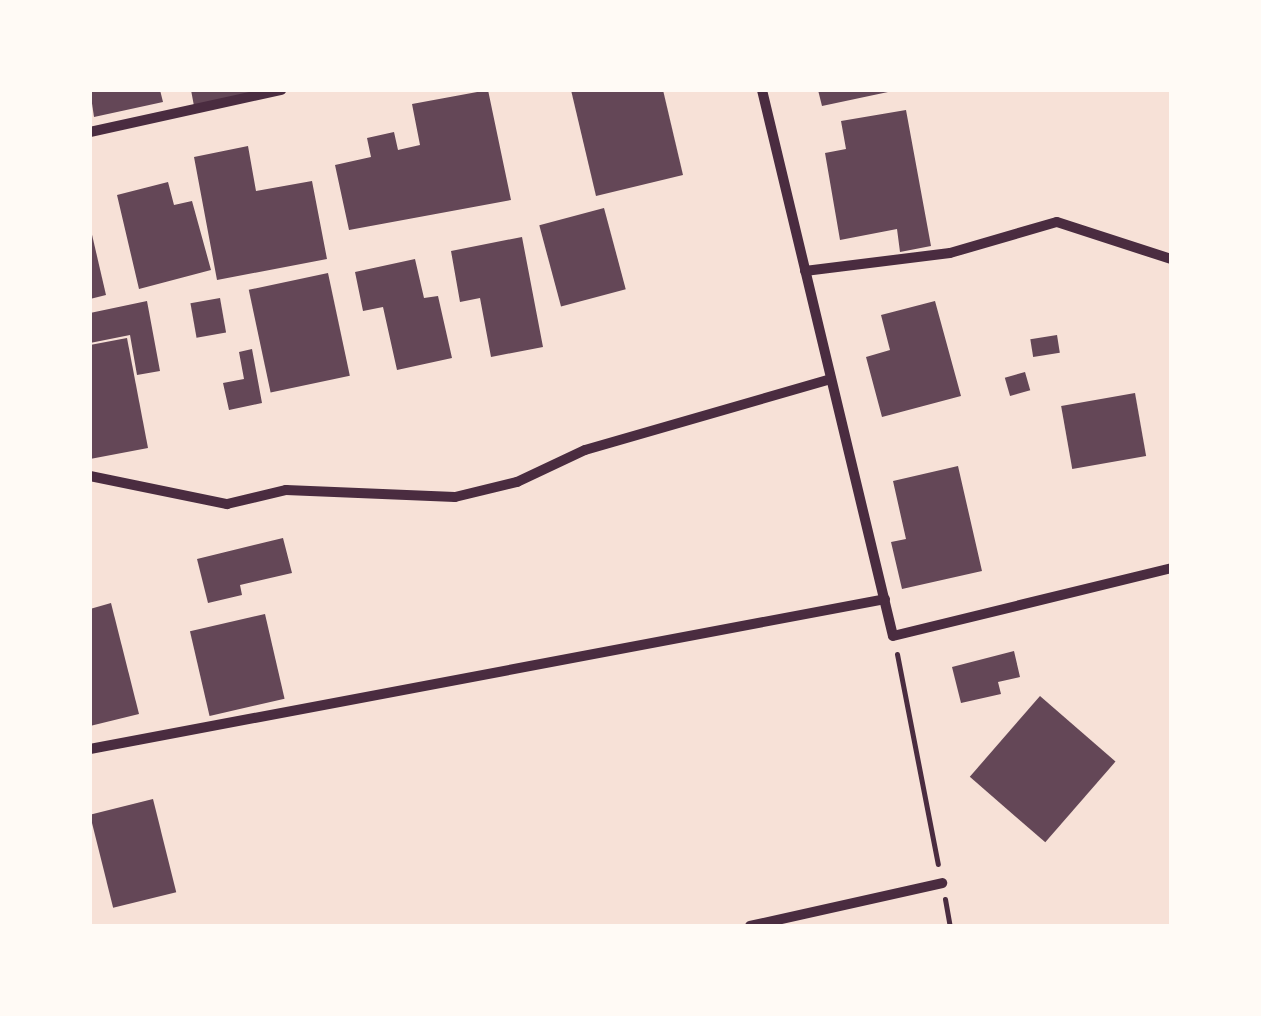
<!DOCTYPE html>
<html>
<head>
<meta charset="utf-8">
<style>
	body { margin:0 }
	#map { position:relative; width:1261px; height:1016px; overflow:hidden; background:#f7e1d7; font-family:"Roboto Condensed",sans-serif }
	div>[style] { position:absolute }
	.building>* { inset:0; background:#644757; transform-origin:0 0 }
	.path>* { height:5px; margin:-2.5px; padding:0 2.5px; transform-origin:2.5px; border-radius:2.5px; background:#4a2c40 }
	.minor>* { height:10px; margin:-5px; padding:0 5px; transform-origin:5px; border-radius:5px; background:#4a2c40 }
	span { translate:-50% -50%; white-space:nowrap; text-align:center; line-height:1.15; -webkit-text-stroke:10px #fffaf5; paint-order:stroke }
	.frame { position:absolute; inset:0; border:92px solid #fffaf5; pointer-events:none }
</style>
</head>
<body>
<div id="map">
	<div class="building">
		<div style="clip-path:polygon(90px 90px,160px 90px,163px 102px,94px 117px)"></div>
		<div style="clip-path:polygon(191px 90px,261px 90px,194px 106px)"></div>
		<div style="clip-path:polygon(488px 90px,511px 200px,349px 230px,335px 165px,371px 157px,367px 138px,394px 132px,398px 150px,420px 145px,412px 104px)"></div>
		<div style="clip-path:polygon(571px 90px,663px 90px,683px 175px,596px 196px)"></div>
		<div style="clip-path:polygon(818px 90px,888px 90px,888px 92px,822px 106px)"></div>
		<div style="clip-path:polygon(906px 110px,931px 246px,900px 252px,897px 229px,840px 240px,825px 153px,846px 149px,841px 121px)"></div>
		<div style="clip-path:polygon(248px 146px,256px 191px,312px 181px,327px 259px,217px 280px,194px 157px)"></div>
		<div style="clip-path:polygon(168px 182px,174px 205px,192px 201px,211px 270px,139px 289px,117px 195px)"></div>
		<div style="left:604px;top:208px;width:84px;height:67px;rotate:75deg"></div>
		<div style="clip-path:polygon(90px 226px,106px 295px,90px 299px)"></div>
		<div style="clip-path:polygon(522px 237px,543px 347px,491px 357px,480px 298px,460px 302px,451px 251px)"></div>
		<div style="clip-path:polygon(415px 259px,424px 298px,438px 296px,452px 358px,397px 370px,383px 307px,363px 311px,355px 272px)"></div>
		<div style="left:328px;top:273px;width:105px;height:81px;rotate:78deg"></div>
		<div style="left:220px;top:298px;width:35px;height:30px;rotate:80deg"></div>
		<div style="clip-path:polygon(147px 301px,160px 371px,137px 375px,130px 335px,90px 343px,90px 313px)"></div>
		<div style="clip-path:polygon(935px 301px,961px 396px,882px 417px,866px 357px,890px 350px,881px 315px)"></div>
		<div style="left:1057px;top:335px;width:18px;height:27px;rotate:81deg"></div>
		<div style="clip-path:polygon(127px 338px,148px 448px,90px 459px,90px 345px)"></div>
		<div style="clip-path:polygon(252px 349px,262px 403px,229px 410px,223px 383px,244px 379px,239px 352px)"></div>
		<div style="left:1025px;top:372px;width:19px;height:21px;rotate:74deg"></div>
		<div style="left:1135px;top:393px;width:64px;height:75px;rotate:80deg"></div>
		<div style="clip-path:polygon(958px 466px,982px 571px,902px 589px,891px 542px,906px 539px,893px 481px)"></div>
		<div style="clip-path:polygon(283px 538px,292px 573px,240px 585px,242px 595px,208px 603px,197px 559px)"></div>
		<div style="clip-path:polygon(111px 603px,139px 714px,90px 726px,90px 609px)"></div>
		<div style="left:265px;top:614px;width:87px;height:77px;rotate:77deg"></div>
		<div style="clip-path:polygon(1014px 651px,1020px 677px,998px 682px,1001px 694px,961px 703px,952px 667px)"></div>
		<div style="left:1040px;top:696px;width:100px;height:107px;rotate:41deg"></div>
		<div style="left:153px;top:799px;width:96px;height:65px;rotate:76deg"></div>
	</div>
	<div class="path">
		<div style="left:897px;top:654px;width:214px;rotate:79deg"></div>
		<div style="left:945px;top:899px;width:27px;rotate:80deg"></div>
	</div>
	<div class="minor">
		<div style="left:762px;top:90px;width:561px;rotate:76.51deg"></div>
		<div style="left:893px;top:636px;width:286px;rotate:-13.7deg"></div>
		<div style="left:90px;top:132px;width:196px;rotate:-12.4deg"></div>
		<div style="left:805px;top:271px;width:146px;rotate:-7.1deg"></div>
		<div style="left:950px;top:253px;width:111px;rotate:-16.2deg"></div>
		<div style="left:1057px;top:222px;width:120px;rotate:18deg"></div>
		<div style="left:90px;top:476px;width:140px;rotate:11.6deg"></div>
		<div style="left:227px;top:504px;width:61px;rotate:-13.3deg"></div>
		<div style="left:286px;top:490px;width:169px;rotate:2.4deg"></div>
		<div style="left:455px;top:497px;width:64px;rotate:-13.6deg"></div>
		<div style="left:517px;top:482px;width:75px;rotate:-25.2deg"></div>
		<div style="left:585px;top:450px;width:256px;rotate:-16.1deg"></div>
		<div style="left:90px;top:749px;width:809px;rotate:-10.68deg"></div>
		<div style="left:750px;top:926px;width:197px;rotate:-12.6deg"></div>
	</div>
	<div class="frame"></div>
</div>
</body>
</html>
